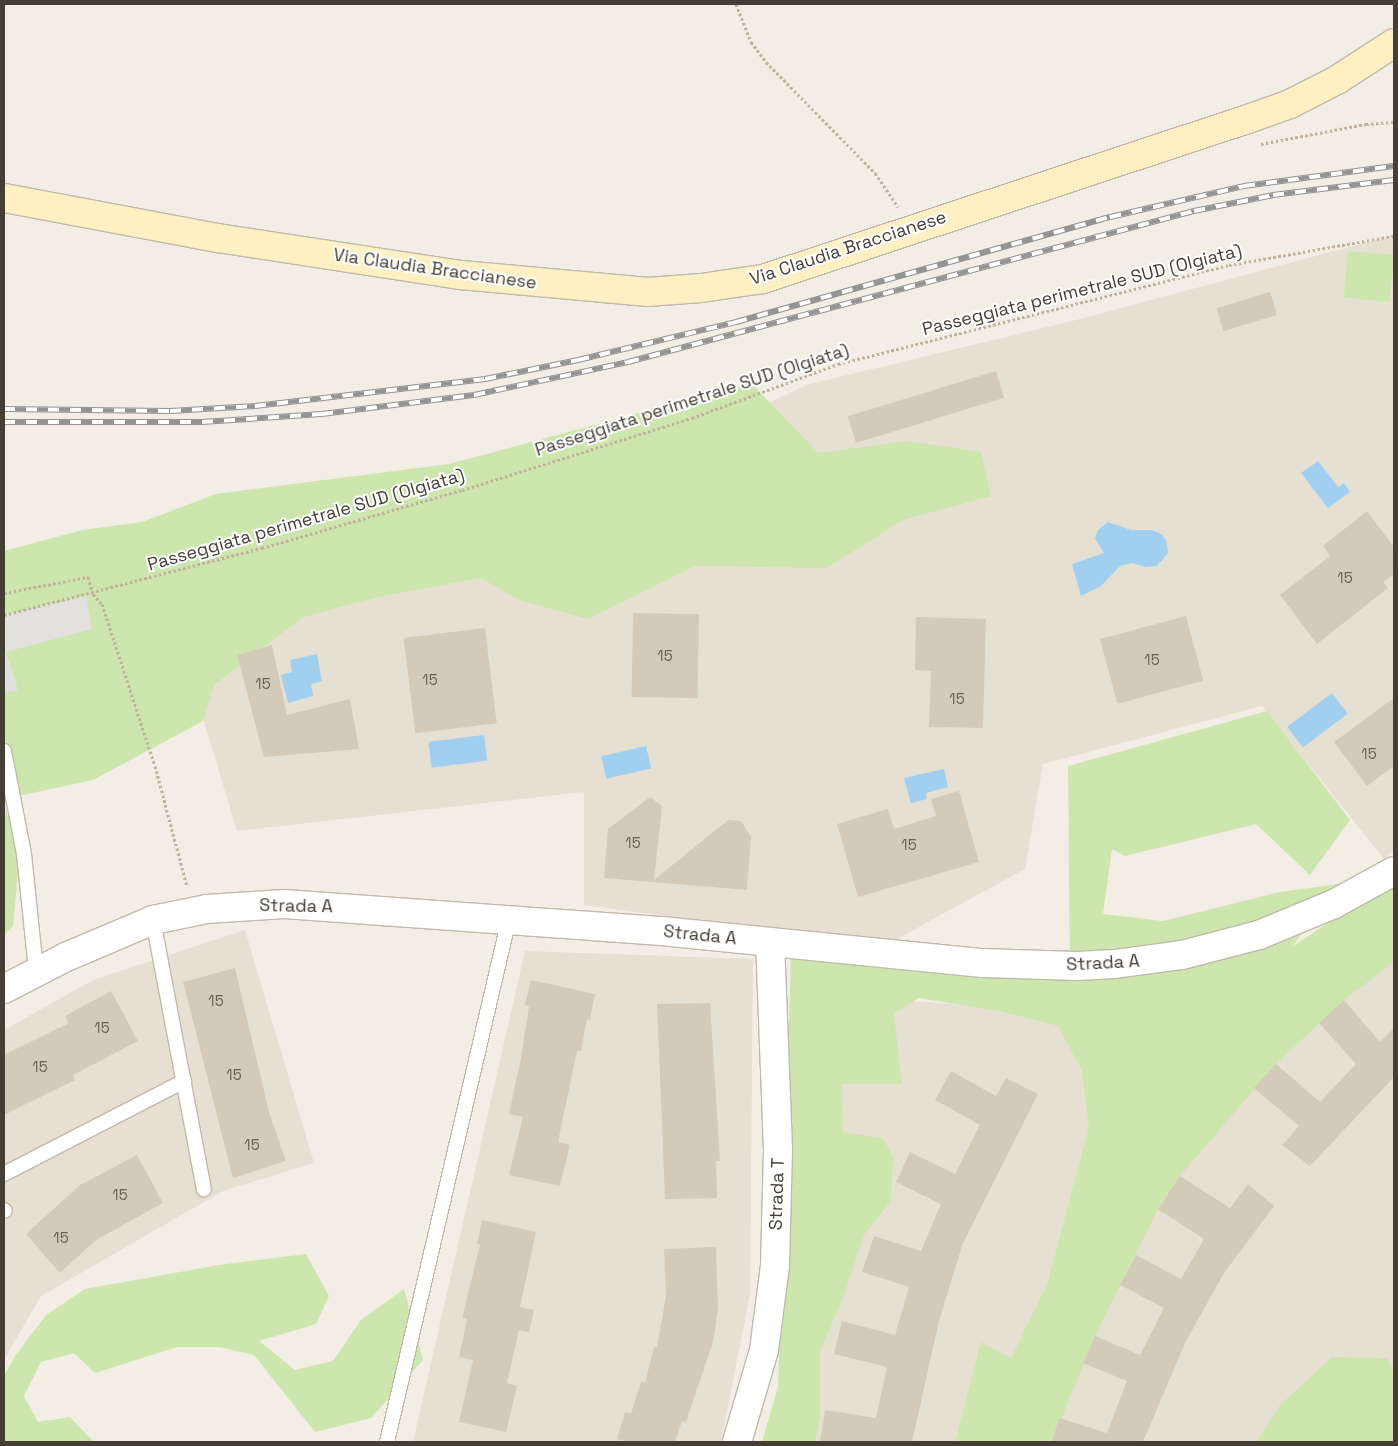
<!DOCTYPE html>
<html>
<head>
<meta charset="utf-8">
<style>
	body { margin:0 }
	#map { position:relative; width:1398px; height:1446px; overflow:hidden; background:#f2eee5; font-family:"Space Grotesk",sans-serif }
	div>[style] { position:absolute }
	.residential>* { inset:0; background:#e6e0d3 }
	.green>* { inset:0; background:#cce6ad; transform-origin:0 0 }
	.parking>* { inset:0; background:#e3e1dd }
	.water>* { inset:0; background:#a1cfef; transform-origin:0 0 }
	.building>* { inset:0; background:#d4caba; transform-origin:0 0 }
	.path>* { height:3px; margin-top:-1.5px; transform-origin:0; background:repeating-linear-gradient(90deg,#bfb299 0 2.5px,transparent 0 5px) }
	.roads { filter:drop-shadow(1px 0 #c0b9aa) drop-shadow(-1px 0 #c0b9aa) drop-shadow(0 1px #c0b9aa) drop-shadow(0 -1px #c0b9aa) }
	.service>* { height:14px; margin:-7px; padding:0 7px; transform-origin:7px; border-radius:7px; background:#fff }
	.minor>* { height:28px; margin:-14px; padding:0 14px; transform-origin:14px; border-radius:14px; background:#fff }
	.secondary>* { height:28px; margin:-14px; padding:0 14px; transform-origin:14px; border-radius:14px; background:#fef0c3 }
	.rail>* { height:5.5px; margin-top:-2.75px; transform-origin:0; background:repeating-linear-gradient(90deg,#fff 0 11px,#949494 0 22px); box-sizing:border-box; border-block:1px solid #949494 }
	span { translate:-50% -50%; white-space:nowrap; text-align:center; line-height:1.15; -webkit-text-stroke:4px #fff; paint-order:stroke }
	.number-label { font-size:15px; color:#686156 }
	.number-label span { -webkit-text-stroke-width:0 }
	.street-label { font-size:18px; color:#443e35 }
	.frame { position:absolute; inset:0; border:5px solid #443e35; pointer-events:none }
</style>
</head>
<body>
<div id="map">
	<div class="residential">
		<div style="clip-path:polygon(1394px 235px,1394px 850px,1384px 859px,1262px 706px,1043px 764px,1025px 869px,886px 945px,584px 905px,584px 792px,237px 831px,178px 635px,443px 560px,806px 385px,1080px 319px)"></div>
		<div style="clip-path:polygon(1394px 914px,1394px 1442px,783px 1442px,815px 994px,1120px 1016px)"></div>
		<div style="clip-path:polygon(245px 930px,314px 1163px,223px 1191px,41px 1296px,4px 1360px,4px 1030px,93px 980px)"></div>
		<div style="clip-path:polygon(525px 951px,753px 959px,750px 1294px,721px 1442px,413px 1442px)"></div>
	</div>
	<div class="green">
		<div style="left:1348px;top:251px;width:46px;height:47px;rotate:5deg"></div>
		<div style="clip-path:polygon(751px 383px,818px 453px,908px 441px,981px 452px,991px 496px,903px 520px,827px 568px,695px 566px,588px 619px,519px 600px,481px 578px,378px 597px,303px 617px,214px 685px,203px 721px,93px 780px,4px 799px,4px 551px,82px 530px,142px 522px,216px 494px,449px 464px)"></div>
		<div style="clip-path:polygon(1267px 711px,1350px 820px,1310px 875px,1256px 824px,1125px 856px,1112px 849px,1103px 914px,1163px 921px,1280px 892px,1338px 884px,1292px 947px,1394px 878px,1394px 962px,1344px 1000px,1276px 1064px,1180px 1176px,1158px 1209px,1095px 1336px,1052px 1442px,955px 1442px,981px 1342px,1011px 1358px,1047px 1285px,1089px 1127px,1082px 1071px,1058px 1026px,999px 1011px,919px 998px,894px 1014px,902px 1084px,842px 1084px,843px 1132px,883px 1138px,893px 1157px,891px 1201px,864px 1235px,842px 1301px,820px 1351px,820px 1416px,815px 1442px,762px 1442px,778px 1387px,791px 955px,1070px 975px,1068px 766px)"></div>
		<div style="clip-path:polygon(4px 805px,20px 852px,13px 926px,4px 935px)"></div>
		<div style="clip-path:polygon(306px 1254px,329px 1296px,316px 1324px,259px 1341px,295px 1370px,333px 1361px,361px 1320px,404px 1289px,423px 1360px,371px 1418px,315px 1432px,254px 1355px,219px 1347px,177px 1347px,95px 1373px,74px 1353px,41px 1362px,24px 1396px,38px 1422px,70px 1417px,94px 1442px,4px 1442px,4px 1376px,15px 1356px,46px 1315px,85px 1289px,219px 1265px)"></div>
		<div style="clip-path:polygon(1332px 1357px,1388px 1358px,1394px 1376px,1394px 1442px,1256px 1442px,1280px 1405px)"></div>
	</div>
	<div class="parking">
		<div style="clip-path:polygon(86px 596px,92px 629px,6px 652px,18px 690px,4px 693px,4px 615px)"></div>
	</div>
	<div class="water">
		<div style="clip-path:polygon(1318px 461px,1338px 487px,1344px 483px,1350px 492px,1328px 508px,1301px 473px)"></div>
		<div style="clip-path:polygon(1108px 522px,1131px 530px,1152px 530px,1161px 534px,1166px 540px,1168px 553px,1157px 566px,1145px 567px,1132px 563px,1120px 566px,1101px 586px,1081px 596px,1072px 564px,1104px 553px,1095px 539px,1098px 530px)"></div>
		<div style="clip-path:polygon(317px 654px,322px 681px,311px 684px,313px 696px,288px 703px,281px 675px,292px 672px,290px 660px)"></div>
		<div style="left:1332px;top:693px;width:26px;height:56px;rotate:53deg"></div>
		<div style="left:484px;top:735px;width:26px;height:56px;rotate:83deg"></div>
		<div style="left:646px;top:746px;width:23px;height:46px;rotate:77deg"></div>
		<div style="clip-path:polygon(944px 769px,948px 787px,926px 793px,927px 799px,911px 803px,904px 778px)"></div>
	</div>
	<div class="building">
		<div style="left:1270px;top:292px;width:24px;height:56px;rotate:73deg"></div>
		<div style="left:996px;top:371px;width:28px;height:155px;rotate:73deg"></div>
		<div style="clip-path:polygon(1367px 511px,1394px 547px,1394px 574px,1383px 582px,1388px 588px,1317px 644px,1280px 595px,1330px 556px,1323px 546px)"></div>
		<div style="left:633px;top:613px;width:66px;height:84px;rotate:1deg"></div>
		<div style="left:1186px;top:616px;width:67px;height:89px;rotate:75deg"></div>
		<div style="clip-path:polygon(916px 617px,986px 619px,983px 728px,929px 727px,931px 671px,915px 670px)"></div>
		<div style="left:485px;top:628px;width:96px;height:82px;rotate:83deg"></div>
		<div style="clip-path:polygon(272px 645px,287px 715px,350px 699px,359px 749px,264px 757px,237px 655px)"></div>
		<div style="clip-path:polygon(1394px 698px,1394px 766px,1367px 786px,1334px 742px)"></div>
		<div style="clip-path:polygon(959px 791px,979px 862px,858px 897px,837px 824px,888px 809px,894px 829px,936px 816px,931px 799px)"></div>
		<div style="clip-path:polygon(650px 797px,662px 806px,654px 880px,728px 820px,741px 821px,751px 837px,747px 890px,604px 878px,608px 829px)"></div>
		<div style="clip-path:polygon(235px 968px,269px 1112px,286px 1161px,233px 1178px,183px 982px)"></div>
		<div style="clip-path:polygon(531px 980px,595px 994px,590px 1020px,587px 1019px,581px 1051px,577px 1051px,558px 1142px,570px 1145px,560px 1186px,509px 1175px,523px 1117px,509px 1114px,521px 1058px,529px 1006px,525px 1005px)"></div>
		<div style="clip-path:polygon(111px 991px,138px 1041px,73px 1075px,75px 1080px,4px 1115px,4px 1055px,69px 1023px,65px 1016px)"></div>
		<div style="clip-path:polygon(1344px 1000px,1380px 1042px,1394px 1028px,1394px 1077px,1310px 1166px,1282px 1145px,1299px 1126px,1254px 1088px,1276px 1064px,1320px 1102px,1356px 1064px,1319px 1023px)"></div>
		<div style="clip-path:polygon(710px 1003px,720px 1161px,716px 1161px,717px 1198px,665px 1199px,657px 1004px)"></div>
		<div style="clip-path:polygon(951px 1071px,996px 1096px,1006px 1078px,1038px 1094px,963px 1243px,939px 1321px,912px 1442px,820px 1442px,825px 1410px,876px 1418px,887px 1367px,834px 1354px,842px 1321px,895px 1335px,909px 1287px,862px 1272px,874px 1236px,921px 1251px,941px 1204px,896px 1182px,910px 1152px,955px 1174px,980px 1125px,935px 1100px)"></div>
		<div style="clip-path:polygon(137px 1155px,163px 1203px,96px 1240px,60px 1273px,26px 1234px,80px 1185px)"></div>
		<div style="clip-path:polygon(1180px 1176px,1230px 1208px,1248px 1184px,1274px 1206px,1224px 1273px,1185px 1343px,1143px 1442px,1052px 1442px,1059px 1418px,1107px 1433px,1127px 1381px,1083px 1363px,1095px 1336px,1140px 1355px,1164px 1308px,1120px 1285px,1136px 1255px,1181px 1279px,1204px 1239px,1158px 1209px)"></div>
		<div style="clip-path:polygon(482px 1220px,536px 1232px,520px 1307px,534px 1310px,529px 1332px,519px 1330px,507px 1383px,517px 1386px,506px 1432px,459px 1422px,473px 1360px,459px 1357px,467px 1319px,462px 1318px,480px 1245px,477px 1244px)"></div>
		<div style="clip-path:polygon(716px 1247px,718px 1310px,713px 1342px,686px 1422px,682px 1421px,675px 1442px,629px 1442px,617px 1439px,625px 1412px,631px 1414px,641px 1381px,645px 1383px,654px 1347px,657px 1347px,666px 1296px,664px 1249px)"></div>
	</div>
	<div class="path">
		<div style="left:736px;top:4px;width:41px;rotate:68.5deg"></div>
		<div style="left:751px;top:42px;width:25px;rotate:53deg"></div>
		<div style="left:766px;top:62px;width:156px;rotate:45.5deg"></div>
		<div style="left:875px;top:173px;width:41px;rotate:55.9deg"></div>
		<div style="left:1261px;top:144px;width:107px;rotate:-10.8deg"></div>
		<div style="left:1366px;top:124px;width:28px;rotate:-4deg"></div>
		<div style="left:4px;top:593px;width:86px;rotate:-10.8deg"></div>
		<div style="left:88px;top:577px;width:18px;rotate:74deg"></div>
		<div style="left:93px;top:594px;width:13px;rotate:48deg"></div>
		<div style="left:102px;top:604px;width:170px;rotate:71.9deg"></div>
		<div style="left:155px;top:766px;width:124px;rotate:75.1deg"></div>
		<div style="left:4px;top:615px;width:267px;rotate:-14.6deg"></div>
		<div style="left:262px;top:548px;width:208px;rotate:-16.2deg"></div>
		<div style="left:462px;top:490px;width:241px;rotate:-17.4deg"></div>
		<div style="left:692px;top:418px;width:156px;rotate:-20.3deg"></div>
		<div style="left:838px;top:364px;width:403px;rotate:-14.2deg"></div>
		<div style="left:1229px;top:265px;width:168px;rotate:-10deg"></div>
	</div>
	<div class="roads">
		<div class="service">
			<div style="left:4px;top:751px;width:105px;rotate:79deg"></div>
			<div style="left:24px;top:854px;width:118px;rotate:84.1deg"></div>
			<div style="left:153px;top:920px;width:274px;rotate:79.3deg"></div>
			<div style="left:4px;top:1174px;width:203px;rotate:-27.3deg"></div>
			<div style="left:4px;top:1210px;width:1px;rotate:45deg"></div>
			<div style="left:387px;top:1442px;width:537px;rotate:-76.87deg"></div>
		</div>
		<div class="minor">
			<div style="left:4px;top:989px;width:70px;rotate:-27.3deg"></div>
			<div style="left:66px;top:957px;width:95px;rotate:-23deg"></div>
			<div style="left:153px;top:920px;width:55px;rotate:-11.5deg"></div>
			<div style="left:207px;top:909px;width:77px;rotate:-3.7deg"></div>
			<div style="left:284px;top:904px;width:388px;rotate:4.1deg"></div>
			<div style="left:671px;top:932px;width:313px;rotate:5.7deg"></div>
			<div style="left:982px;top:963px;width:95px;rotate:1.8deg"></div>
			<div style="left:1077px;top:966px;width:38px;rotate:-3deg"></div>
			<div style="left:1115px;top:964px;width:68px;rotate:-7.7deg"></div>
			<div style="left:1182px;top:955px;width:80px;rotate:-14.6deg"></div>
			<div style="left:1259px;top:935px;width:81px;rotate:-22.5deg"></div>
			<div style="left:1334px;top:904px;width:68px;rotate:-28.8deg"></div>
			<div style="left:737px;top:1442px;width:96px;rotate:-73.6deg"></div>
			<div style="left:764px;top:1350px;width:86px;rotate:-82.6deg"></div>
			<div style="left:775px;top:1265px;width:116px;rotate:-88.5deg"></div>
			<div style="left:778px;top:1149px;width:207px;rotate:-92.2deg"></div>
		</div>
		<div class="secondary">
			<div style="left:4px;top:198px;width:218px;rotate:10.6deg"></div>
			<div style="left:218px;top:238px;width:246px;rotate:8.7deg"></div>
			<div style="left:461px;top:275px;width:188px;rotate:5.2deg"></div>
			<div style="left:648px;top:292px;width:53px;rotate:-4.3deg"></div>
			<div style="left:701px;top:288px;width:63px;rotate:-8.3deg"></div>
			<div style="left:763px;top:279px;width:511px;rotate:-18.26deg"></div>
			<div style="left:1248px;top:119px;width:45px;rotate:-19.7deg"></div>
			<div style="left:1290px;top:104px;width:53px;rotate:-27.1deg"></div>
			<div style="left:1337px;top:80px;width:68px;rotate:-33deg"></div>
		</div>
	</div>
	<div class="rail">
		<div style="left:4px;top:409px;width:166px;rotate:0.7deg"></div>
		<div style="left:170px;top:411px;width:85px;rotate:-3.4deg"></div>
		<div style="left:255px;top:406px;width:232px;rotate:-6.7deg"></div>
		<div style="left:485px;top:379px;width:95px;rotate:-11.5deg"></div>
		<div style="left:578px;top:360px;width:163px;rotate:-13.5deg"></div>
		<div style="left:736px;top:322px;width:388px;rotate:-15.7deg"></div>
		<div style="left:1110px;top:217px;width:138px;rotate:-13deg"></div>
		<div style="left:1244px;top:186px;width:151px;rotate:-7.6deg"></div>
		<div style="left:4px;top:422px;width:198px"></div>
		<div style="left:202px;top:422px;width:120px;rotate:-3.8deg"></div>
		<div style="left:322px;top:414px;width:153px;rotate:-7.1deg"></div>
		<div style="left:474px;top:395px;width:157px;rotate:-12.1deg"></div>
		<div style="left:628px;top:362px;width:586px;rotate:-14.94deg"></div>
		<div style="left:1194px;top:211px;width:81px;rotate:-11.4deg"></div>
		<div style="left:1273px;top:195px;width:122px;rotate:-7.1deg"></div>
	</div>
	<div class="number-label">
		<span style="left:1345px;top:578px">15</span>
		<span style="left:665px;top:656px">15</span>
		<span style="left:1152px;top:660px">15</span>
		<span style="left:430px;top:680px">15</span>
		<span style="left:263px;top:684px">15</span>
		<span style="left:957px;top:699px">15</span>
		<span style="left:1369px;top:754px">15</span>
		<span style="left:633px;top:843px">15</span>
		<span style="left:909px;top:845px">15</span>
		<span style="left:216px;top:1001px">15</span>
		<span style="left:102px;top:1028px">15</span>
		<span style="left:40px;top:1067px">15</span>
		<span style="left:234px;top:1075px">15</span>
		<span style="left:252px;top:1145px">15</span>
		<span style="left:120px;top:1195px">15</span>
		<span style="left:61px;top:1238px">15</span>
	</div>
	<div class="street-label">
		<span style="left:848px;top:248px;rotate:-18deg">Via Claudia Braccianese</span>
		<span style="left:435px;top:269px;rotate:8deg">Via Claudia Braccianese</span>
		<span style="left:1082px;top:290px;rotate:-14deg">Passeggiata perimetrale SUD (Olgiata)</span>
		<span style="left:692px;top:400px;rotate:-18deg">Passeggiata perimetrale SUD (Olgiata)</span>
		<span style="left:306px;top:520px;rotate:-16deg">Passeggiata perimetrale SUD (Olgiata)</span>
		<span style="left:296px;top:906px;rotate:1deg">Strada A</span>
		<span style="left:700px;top:935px;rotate:6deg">Strada A</span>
		<span style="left:1103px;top:963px;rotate:-3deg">Strada A</span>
		<span style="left:777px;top:1194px;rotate:-88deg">Strada T</span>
	</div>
	<div class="frame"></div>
</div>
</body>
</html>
